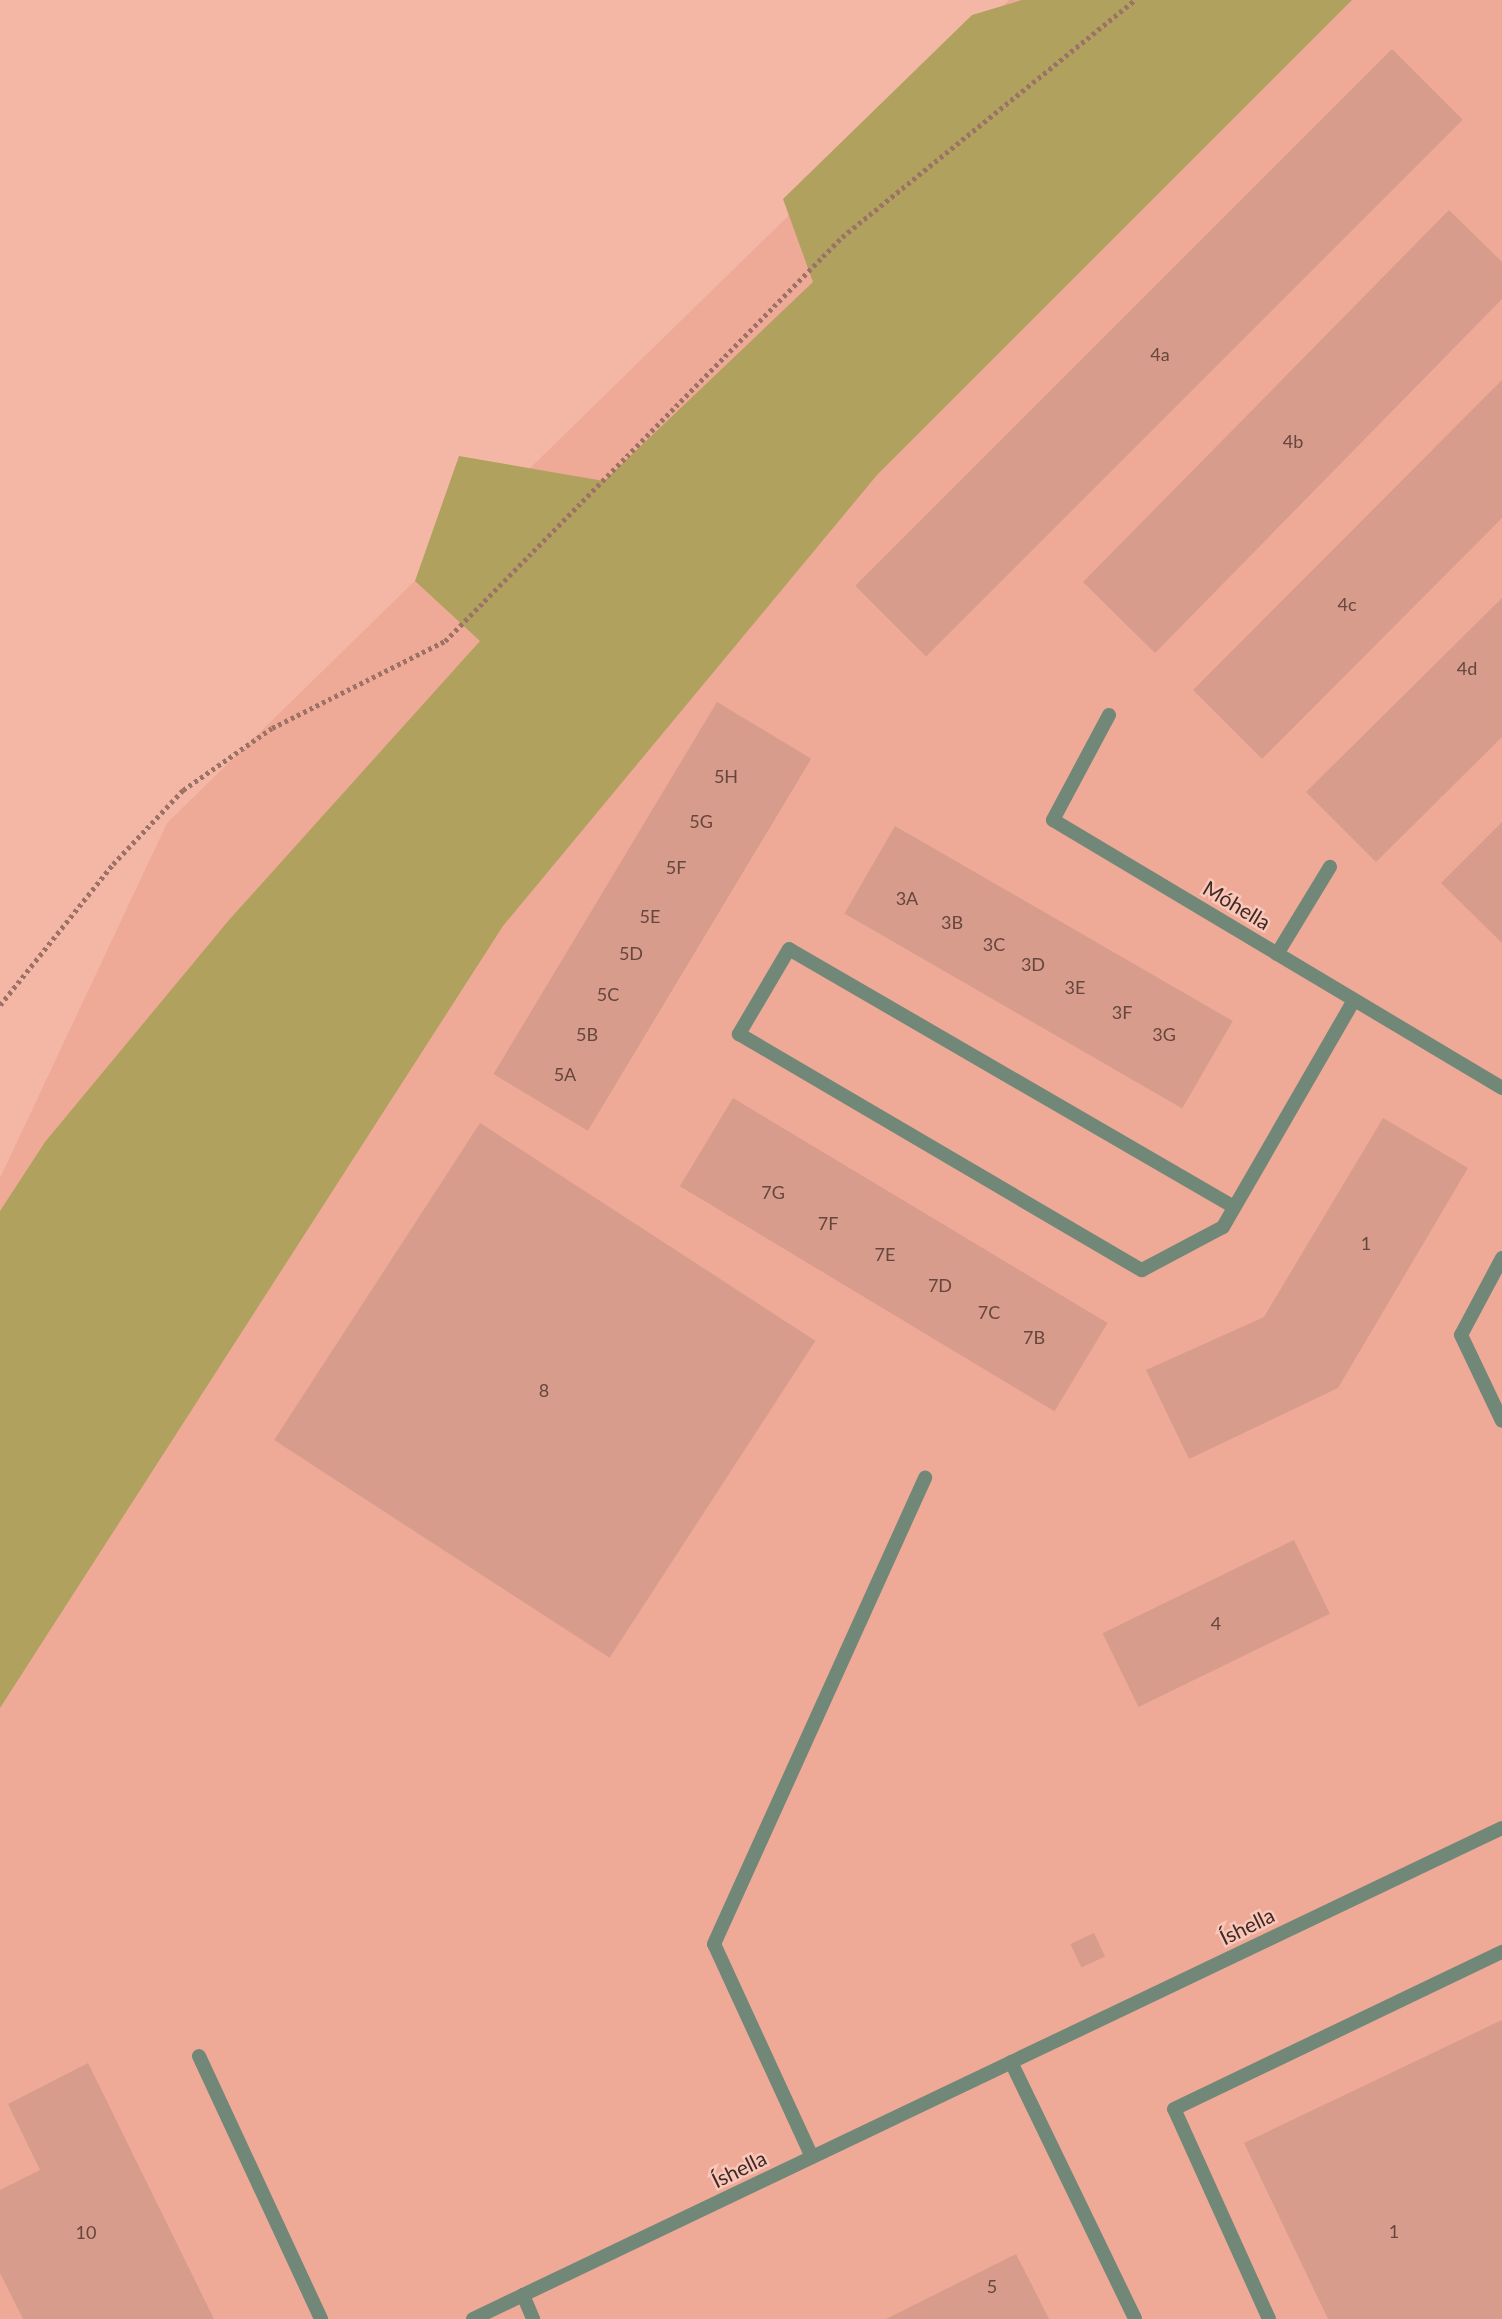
<!DOCTYPE html>
<html>
<head>
<meta charset="utf-8">
<style>
	body { margin:0 }
	#map { position:relative; width:1502px; height:2319px; overflow:hidden; background:#f4b7a5; font-family:Lato,sans-serif }
	div>[style] { position:absolute }
	.built>* { inset:0; background:#eeaa97 }
	.green>* { inset:0; background:#b0a15f }
	.building>* { inset:0; background:#d79c8b; transform-origin:0 0 }
	.path>* { height:4.5px; margin-top:-2.25px; transform-origin:0; background:repeating-linear-gradient(90deg,#9d7266 0 3.5px,transparent 0 7px) }
	.lane>* { height:14px; margin:-7px; padding:0 7px; transform-origin:7px; border-radius:7px; background:#718879 }
	.street>* { height:14px; margin:-7px; padding:0 7px; transform-origin:7px; border-radius:7px; background:#718879 }
	span { translate:-50% -50%; white-space:nowrap; text-align:center; line-height:1.15; -webkit-text-stroke:5px #f9c7b9; paint-order:stroke }
	.number-label { font-size:18px; color:#66463d }
	.number-label span { -webkit-text-stroke-width:0 }
	.street-label { font-size:21px; color:#412a23 }
</style>
</head>
<body>
<div id="map">
	<div class="built">
		<div style="clip-path:polygon(1009px 0,1502px 0,1502px 2319px,0 2319px,0 1178px,167px 823px)"></div>
	</div>
	<div class="green">
		<div style="clip-path:polygon(1022px 0,1352px 0,877px 475px,503px 926px,0 1708px,0 1211px,45px 1142px,229px 920px,480px 641px,415px 581px,459px 456px,604px 481px,813px 282px,783px 199px,972px 15px)"></div>
	</div>
	<div class="building">
		<div style="left:1392px;top:49px;width:100px;height:759px;rotate:45deg"></div>
		<div style="clip-path:polygon(1449px 210px,1502px 262px,1502px 299px,1155px 653px,1083px 582px)"></div>
		<div style="clip-path:polygon(1502px 380px,1502px 518px,1262px 759px,1193px 690px)"></div>
		<div style="clip-path:polygon(1502px 598px,1502px 737px,1376px 862px,1306px 792px)"></div>
		<div style="left:717px;top:702px;width:110px;height:434px;rotate:31deg"></div>
		<div style="clip-path:polygon(1502px 822px,1502px 943px,1441px 883px)"></div>
		<div style="left:895px;top:826px;width:390px;height:101px;rotate:30deg"></div>
		<div style="left:733px;top:1098px;width:437px;height:103px;rotate:31deg"></div>
		<div style="clip-path:polygon(1383px 1118px,1468px 1168px,1338px 1388px,1189px 1459px,1146px 1370px,1264px 1317px)"></div>
		<div style="left:480px;top:1123px;width:400px;height:378px;rotate:33deg"></div>
		<div style="left:1294px;top:1540px;width:82px;height:213px;rotate:64deg"></div>
		<div style="left:1094px;top:1933px;width:26px;height:26px;rotate:65deg"></div>
		<div style="clip-path:polygon(1502px 2020px,1502px 2319px,1328px 2319px,1244px 2143px)"></div>
		<div style="clip-path:polygon(88px 2063px,214px 2319px,23px 2319px,0 2273px,0 2190px,40px 2170px,8px 2104px)"></div>
		<div style="clip-path:polygon(1016px 2254px,1049px 2319px,886px 2319px)"></div>
	</div>
	<div class="path">
		<div style="left:0;top:1005px;width:181px;rotate:-51.3deg"></div>
		<div style="left:113px;top:864px;width:102px;rotate:-46.6deg"></div>
		<div style="left:183px;top:790px;width:108px;rotate:-34.9deg"></div>
		<div style="left:272px;top:728px;width:194px;rotate:-26.7deg"></div>
		<div style="left:445px;top:641px;width:566px;rotate:-45.5deg"></div>
		<div style="left:842px;top:237px;width:377px;rotate:-39deg"></div>
	</div>
	<div class="lane">
		<div style="left:1277px;top:954px;width:102px;rotate:-58.7deg"></div>
		<div style="left:1234px;top:1207px;width:514px;rotate:-149.9deg"></div>
		<div style="left:789px;top:949px;width:99px;rotate:120.5deg"></div>
		<div style="left:739px;top:1034px;width:467px;rotate:30.4deg"></div>
		<div style="left:1142px;top:1270px;width:92px;rotate:-28deg"></div>
		<div style="left:1223px;top:1227px;width:262px;rotate:-60deg"></div>
		<div style="left:1502px;top:1258px;width:87px;rotate:118deg"></div>
		<div style="left:1461px;top:1335px;width:95px;rotate:64.5deg"></div>
		<div style="left:199px;top:2056px;width:290px;rotate:65.1deg"></div>
		<div style="left:812px;top:2157px;width:234px;rotate:-114.7deg"></div>
		<div style="left:714px;top:1944px;width:512px;rotate:-65.64deg"></div>
		<div style="left:473px;top:2319px;width:55px;rotate:-25.6deg"></div>
		<div style="left:523px;top:2295px;width:26px;rotate:67deg"></div>
		<div style="left:1269px;top:2319px;width:230px;rotate:-114.3deg"></div>
		<div style="left:1174px;top:2109px;width:364px;rotate:-25.6deg"></div>
	</div>
	<div class="street">
		<div style="left:1109px;top:715px;width:119px;rotate:118.1deg"></div>
		<div style="left:1053px;top:820px;width:523px;rotate:30.83deg"></div>
		<div style="left:1011px;top:2062px;width:285px;rotate:64.2deg"></div>
		<div style="left:523px;top:2295px;width:1085px;rotate:-25.5deg"></div>
	</div>
	<div class="number-label">
		<span style="left:1160px;top:354px">4a</span>
		<span style="left:1293px;top:441px">4b</span>
		<span style="left:1347px;top:604px">4c</span>
		<span style="left:1467px;top:668px">4d</span>
		<span style="left:726px;top:776px">5H</span>
		<span style="left:701px;top:821px">5G</span>
		<span style="left:676px;top:867px">5F</span>
		<span style="left:907px;top:898px">3A</span>
		<span style="left:650px;top:916px">5E</span>
		<span style="left:952px;top:922px">3B</span>
		<span style="left:994px;top:944px">3C</span>
		<span style="left:631px;top:953px">5D</span>
		<span style="left:1033px;top:964px">3D</span>
		<span style="left:1075px;top:987px">3E</span>
		<span style="left:608px;top:994px">5C</span>
		<span style="left:1122px;top:1012px">3F</span>
		<span style="left:587px;top:1034px">5B</span>
		<span style="left:1164px;top:1034px">3G</span>
		<span style="left:565px;top:1074px">5A</span>
		<span style="left:773px;top:1192px">7G</span>
		<span style="left:828px;top:1223px">7F</span>
		<span style="left:1366px;top:1243px">1</span>
		<span style="left:885px;top:1254px">7E</span>
		<span style="left:940px;top:1285px">7D</span>
		<span style="left:989px;top:1312px">7C</span>
		<span style="left:1034px;top:1337px">7B</span>
		<span style="left:544px;top:1390px">8</span>
		<span style="left:1216px;top:1623px">4</span>
		<span style="left:1394px;top:2231px">1</span>
		<span style="left:86px;top:2232px">10</span>
		<span style="left:992px;top:2286px">5</span>
	</div>
	<div class="street-label">
		<span style="left:1237px;top:905px;rotate:31deg">Móhella</span>
		<span style="left:1247px;top:1926px;rotate:-26deg">Íshella</span>
		<span style="left:739px;top:2169px;rotate:-26deg">Íshella</span>
	</div>
</div>
</body>
</html>
